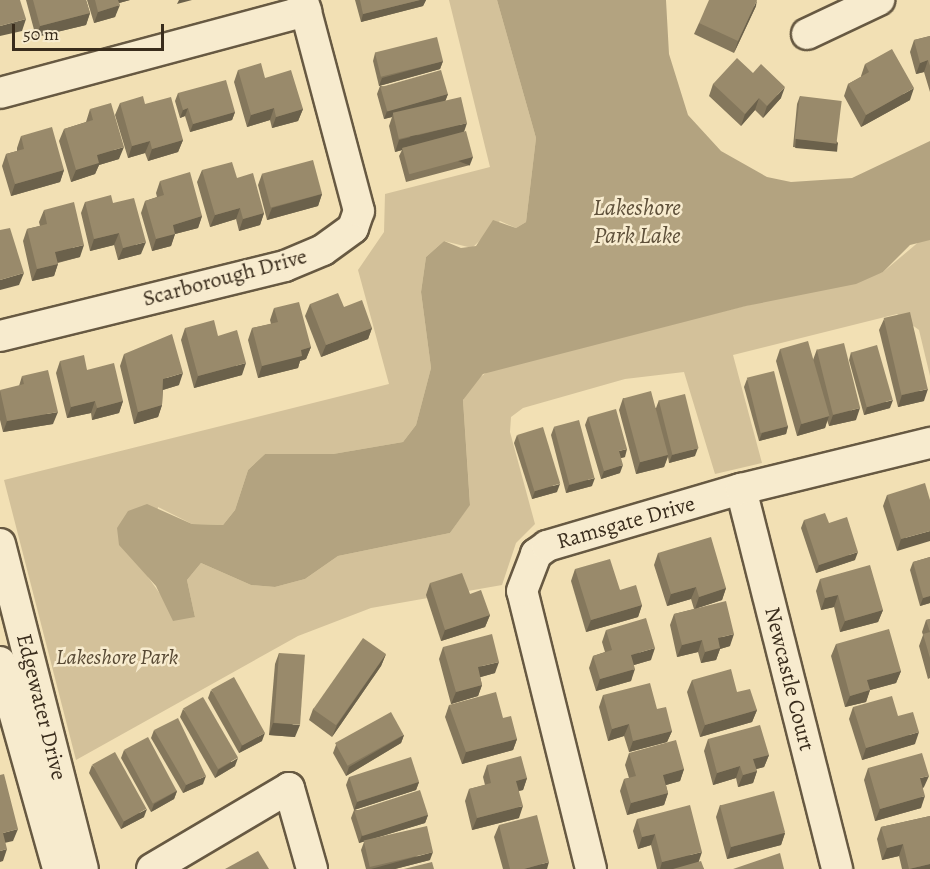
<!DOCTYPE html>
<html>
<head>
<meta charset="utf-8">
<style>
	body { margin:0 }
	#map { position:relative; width:930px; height:869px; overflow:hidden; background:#f2e0b4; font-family:Alegreya,serif }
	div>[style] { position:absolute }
	.green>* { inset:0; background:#d3c19a }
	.water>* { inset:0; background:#b3a380 }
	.roads { filter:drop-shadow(2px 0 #675942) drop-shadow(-2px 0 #675942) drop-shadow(0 2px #675942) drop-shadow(0 -2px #675942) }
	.minor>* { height:30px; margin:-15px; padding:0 15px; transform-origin:15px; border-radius:15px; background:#f7ebce }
	.wall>* { inset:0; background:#84775c }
	.shaded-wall>* { inset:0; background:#6b614b; transform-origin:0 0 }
	.building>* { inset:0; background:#998a6b; transform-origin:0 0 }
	span { translate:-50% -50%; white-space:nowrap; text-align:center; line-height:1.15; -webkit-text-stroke:5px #f7ebce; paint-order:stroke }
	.street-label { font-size:22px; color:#392c1c }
	.park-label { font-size:22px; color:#584a35; font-style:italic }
	.water-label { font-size:24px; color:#5e503a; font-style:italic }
	.scale { position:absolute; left:12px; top:24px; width:152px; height:27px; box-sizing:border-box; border:3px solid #392c1c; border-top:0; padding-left:8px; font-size:18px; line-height:21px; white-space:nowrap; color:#392c1c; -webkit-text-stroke:4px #f7ebce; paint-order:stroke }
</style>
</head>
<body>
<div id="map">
	<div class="green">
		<div style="clip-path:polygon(449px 0,497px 0,536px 138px,526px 222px,516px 228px,500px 221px,472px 248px,444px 241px,426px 257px,421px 292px,431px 368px,416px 425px,403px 442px,333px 454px,265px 454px,248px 470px,235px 510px,223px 525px,192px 524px,158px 507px,148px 577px,163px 598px,195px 617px,187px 580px,201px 563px,251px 585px,275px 587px,305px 579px,338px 556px,450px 533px,470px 504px,463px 400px,473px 382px,493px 368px,883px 272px,921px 240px,930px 240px,930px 376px,919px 330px,897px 314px,733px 355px,762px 463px,715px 474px,684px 372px,625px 379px,523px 408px,511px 417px,510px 432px,535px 524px,516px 543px,502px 585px,371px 608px,298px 636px,76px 760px,4px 480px,389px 384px,358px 270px,384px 232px,385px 194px,490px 167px)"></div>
	</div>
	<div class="water">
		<div style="clip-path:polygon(497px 0,666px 0,669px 54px,688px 115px,721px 151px,767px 177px,791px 182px,852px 178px,930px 141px,930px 240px,910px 245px,883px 272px,856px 284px,746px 306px,483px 374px,463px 400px,470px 505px,450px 533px,338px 556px,305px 579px,275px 587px,251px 585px,201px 563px,187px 580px,195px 617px,173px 621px,156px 586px,119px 545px,117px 528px,128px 511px,147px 504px,192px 524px,223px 525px,235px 510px,248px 470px,265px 454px,333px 454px,403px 442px,416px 425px,431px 368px,421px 292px,426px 257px,444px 241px,461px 248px,476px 246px,493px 220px,516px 228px,526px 222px,536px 138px)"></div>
	</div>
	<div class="roads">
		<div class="minor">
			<div style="left:807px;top:34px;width:80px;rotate:-25.3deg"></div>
			<div style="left:0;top:93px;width:317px;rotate:-15deg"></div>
			<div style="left:0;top:336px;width:293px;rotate:-13.8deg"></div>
			<div style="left:285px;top:266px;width:41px;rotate:-22.8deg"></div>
			<div style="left:323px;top:250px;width:37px;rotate:-36deg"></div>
			<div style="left:353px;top:228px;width:18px;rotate:-71deg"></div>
			<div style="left:359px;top:211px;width:218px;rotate:-104.9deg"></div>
			<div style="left:741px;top:489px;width:392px;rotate:75.8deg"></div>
			<div style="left:0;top:544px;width:335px;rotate:75.7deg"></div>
			<div style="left:0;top:662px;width:215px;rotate:74.3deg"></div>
			<div style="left:152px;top:869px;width:159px;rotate:-30.6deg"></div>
			<div style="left:289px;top:788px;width:84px;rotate:74.1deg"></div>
			<div style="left:591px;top:869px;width:286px;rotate:-103.9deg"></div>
			<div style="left:522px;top:591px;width:40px;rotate:-69deg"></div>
			<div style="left:536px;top:554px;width:14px;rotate:-36deg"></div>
			<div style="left:547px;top:546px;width:202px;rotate:-16.4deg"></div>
			<div style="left:741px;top:489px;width:195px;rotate:-13.7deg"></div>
		</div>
	</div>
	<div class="wall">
		<div style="clip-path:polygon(26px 0,86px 0,90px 13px,86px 25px,36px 37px)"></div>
		<div style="clip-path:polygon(87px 0,130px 0,119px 3px,115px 17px,94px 23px)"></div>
		<div style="clip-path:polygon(355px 0,426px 0,423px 6px,361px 22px)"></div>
		<div style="clip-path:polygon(756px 6px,734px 53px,694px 34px,699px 23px)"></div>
		<div style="clip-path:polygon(930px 36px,930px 92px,924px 72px,916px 74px,910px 52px,914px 40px)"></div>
		<div style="clip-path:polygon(375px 53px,443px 61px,440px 69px,379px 86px,373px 61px)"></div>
		<div style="clip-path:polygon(865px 64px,910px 100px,861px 127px,844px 96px,848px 84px,861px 77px,861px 76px)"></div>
		<div style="clip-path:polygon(238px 70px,265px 78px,303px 109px,298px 121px,272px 128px,270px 120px,247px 127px,234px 82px)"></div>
		<div style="clip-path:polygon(753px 73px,781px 98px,763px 118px,755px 110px,741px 126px,709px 96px,713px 84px)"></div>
		<div style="clip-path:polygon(380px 86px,448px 94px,445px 101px,464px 132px,470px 165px,406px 182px,399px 156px,402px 150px,395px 152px,389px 126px,392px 117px,384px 119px,377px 94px)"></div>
		<div style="clip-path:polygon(178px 93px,235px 112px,232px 120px,190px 132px,185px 116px,180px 118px,175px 101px)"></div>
		<div style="clip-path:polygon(800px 96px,838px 143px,835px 151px,793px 147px,797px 104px)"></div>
		<div style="clip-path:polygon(120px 103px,145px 104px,183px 140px,178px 152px,148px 161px,145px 153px,128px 158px,115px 115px)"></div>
		<div style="clip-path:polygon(90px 109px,119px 159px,99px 165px,95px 174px,71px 182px,59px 141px,64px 129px,86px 122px)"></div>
		<div style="clip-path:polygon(21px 136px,64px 170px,60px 182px,11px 196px,2px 166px,6px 154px,17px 151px,17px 148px)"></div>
		<div style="clip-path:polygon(202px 170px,237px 178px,264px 213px,260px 225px,239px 231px,236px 219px,210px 227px,197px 182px)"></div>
		<div style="clip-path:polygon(262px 174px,322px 194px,318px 206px,267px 220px,258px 185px)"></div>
		<div style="clip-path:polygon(160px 181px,202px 216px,198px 228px,175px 234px,171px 246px,152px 251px,141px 213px,145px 201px,157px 197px,156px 193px)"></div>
		<div style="clip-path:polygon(85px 202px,113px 203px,141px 254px,118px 260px,114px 245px,90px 251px,81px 213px)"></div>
		<div style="clip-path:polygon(44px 210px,80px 257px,58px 263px,54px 276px,32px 281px,23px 241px,27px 229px,40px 226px,39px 222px)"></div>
		<div style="clip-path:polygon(310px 304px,344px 307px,372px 328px,368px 339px,321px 357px,305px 316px)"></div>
		<div style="clip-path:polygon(274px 308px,311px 347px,306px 359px,300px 361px,298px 368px,258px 378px,248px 340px,252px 328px,271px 324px,270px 320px)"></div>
		<div style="clip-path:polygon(884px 319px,924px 401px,898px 407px,879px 330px)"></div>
		<div style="clip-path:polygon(185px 328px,218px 336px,242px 375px,194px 388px,181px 340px)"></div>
		<div style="clip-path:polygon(780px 349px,813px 360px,817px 349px,856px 420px,829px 426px,827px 420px,825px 428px,797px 436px,776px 361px)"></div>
		<div style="clip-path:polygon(851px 352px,890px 408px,864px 415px,849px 360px)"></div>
		<div style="clip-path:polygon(124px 354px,179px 385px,163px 390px,162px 405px,158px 417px,134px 424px,120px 366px)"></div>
		<div style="clip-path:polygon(60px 361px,87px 370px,123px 401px,119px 413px,92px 420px,91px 413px,67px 418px,56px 373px)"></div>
		<div style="clip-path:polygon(22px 376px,53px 424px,3px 432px,0 420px,0 391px,19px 386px)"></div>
		<div style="clip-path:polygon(747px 379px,788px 426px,786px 434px,759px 441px,744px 387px)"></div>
		<div style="clip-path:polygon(623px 398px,656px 408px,659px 400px,695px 456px,669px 463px,668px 457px,664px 467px,636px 474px,619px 410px)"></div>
		<div style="clip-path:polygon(588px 417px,625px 457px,621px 458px,620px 473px,601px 479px,585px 425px)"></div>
		<div style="clip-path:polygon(554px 427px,592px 486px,566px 493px,551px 435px)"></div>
		<div style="clip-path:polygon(517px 435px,557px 492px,532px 499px,514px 443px)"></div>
		<div style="clip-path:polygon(887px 495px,930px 500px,897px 551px,883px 506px)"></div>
		<div style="clip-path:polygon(804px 520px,855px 560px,816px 573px,801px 528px)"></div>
		<div style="clip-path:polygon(658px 553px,726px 588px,722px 600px,697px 608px,730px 646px,720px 649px,716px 660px,701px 663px,698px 652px,677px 657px,670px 625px,674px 614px,694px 609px,691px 599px,667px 606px,654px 565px)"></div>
		<div style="clip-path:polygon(930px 557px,930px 603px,920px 606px,910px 570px,913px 562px)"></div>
		<div style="clip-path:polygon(575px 569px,620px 590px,642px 605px,638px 617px,586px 632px,571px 581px)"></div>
		<div style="clip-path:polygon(820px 579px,883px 610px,878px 622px,840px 632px,834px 607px,821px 610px,816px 591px)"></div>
		<div style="clip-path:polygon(430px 583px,470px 594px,490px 615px,485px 627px,441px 641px,426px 595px)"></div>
		<div style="clip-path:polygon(930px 619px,930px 678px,928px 679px,919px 646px,923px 635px,922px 632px,926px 620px)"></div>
		<div style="clip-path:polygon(606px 630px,651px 660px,634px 665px,631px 681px,596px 691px,589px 668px,593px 656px,605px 652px,602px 642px)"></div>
		<div style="clip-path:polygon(836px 644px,901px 671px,896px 683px,870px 690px,866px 702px,845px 707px,831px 656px)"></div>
		<div style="clip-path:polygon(443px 647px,495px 673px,480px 677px,482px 685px,478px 696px,451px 704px,439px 659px)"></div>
		<div style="clip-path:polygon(279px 653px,295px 737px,269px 735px,275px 664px)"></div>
		<div style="clip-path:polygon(386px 654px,381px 666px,332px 737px,309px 720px,313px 709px)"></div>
		<div style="clip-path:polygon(692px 680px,737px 692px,757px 710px,752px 722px,700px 737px,687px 692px)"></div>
		<div style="clip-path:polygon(211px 690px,262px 741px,239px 753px,208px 698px)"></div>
		<div style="clip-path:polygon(603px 695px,657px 709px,672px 731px,667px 742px,629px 752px,624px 736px,608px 741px,599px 707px)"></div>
		<div style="clip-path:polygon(449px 705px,503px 718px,517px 739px,513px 750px,462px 764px,445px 717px)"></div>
		<div style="clip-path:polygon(853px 707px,898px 716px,915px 744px,862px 760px,849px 719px)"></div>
		<div style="clip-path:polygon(183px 709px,235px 766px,215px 778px,180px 717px)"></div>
		<div style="clip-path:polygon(154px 730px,203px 784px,183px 793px,151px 738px)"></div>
		<div style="clip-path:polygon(404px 735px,401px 743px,346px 776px,333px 753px,336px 745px)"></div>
		<div style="clip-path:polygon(708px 739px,769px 755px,764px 767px,756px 769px,757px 771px,753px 783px,738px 787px,736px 778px,713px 785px,704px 751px)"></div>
		<div style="clip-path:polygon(124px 750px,177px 791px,174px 799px,151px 812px,121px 758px)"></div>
		<div style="clip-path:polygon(629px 753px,684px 769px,680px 781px,666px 785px,668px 793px,664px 805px,627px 815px,620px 791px,624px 779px,629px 778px,625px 765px)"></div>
		<div style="clip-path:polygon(92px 765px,144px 817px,121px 829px,89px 773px)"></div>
		<div style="clip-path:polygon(487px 765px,527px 778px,523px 790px,519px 791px,519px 818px,472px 830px,465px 801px,469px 789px,485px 785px,483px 777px)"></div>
		<div style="clip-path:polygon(868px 768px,924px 787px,923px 788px,921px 808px,875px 821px,864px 780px)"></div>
		<div style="clip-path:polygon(349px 777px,419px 782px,416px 790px,354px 810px,346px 785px)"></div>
		<div style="clip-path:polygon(720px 805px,785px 833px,781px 845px,727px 859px,716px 817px)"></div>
		<div style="clip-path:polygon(354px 810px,428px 815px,425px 823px,359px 843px,351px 818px)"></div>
		<div style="clip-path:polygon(930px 816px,930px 869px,902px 869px,899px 856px,882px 860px,877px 839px,881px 827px)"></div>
		<div style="clip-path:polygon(637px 819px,699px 862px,704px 869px,657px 869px,651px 845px,638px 849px,633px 831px)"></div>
		<div style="clip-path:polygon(499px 825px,547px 869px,503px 869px,494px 837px)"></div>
		<div style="clip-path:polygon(364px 842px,430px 860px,395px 869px,366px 869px,361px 850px)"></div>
	</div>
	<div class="shaded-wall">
		<div style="clip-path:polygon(114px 0,130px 0,112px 5px)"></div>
		<div style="clip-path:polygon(179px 0,192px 0,177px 4px)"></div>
		<div style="clip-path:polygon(420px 0,426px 0,423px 6px,361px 22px,363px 14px)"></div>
		<div style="clip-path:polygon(757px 0,756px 6px,734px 53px,738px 41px)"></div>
		<div style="clip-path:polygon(120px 5px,115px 17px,94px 23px,98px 12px)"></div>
		<div style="clip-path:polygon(90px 13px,86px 25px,36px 37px,40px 26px)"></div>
		<div style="clip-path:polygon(26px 19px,22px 31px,0 36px,0 26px)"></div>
		<div style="clip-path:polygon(928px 60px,924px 72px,916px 74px,920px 63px)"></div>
		<div style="clip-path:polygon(443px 61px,440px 69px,379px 86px,382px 78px)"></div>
		<div style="clip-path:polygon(785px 87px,781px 98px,763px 118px,767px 106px)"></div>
		<div style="clip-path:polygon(914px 88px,910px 100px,861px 127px,866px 115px)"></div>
		<div style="clip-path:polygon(448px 94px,445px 102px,393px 114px,392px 117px,384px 119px,387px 111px)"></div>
		<div style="clip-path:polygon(759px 98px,755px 110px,741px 126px,745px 114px)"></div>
		<div style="clip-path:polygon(188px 108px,185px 116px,180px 118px,183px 110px)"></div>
		<div style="clip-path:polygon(274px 108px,270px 120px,247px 127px,251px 115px)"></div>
		<div style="clip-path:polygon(303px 109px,298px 121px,272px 128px,276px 117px)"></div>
		<div style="clip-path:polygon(235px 112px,232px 120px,190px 132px,193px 124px)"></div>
		<div style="clip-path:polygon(467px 123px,463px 135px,402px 148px,402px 150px,395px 152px,399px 140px)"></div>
		<div style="left:796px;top:139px;width:42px;height:9px;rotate:5deg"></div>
		<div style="clip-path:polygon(183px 140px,178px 152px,148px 161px,152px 149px)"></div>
		<div style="clip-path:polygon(150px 141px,145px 153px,128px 158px,132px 146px)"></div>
		<div style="clip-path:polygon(124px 147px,119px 159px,99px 165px,95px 174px,71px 182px,76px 170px,97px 155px)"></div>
		<div style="left:473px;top:157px;width:9px;height:66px;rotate:111deg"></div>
		<div style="clip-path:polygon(64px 170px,60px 182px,11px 196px,15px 184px)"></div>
		<div style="clip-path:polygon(322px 194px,318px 206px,267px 220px,272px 208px)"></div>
		<div style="clip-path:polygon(240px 208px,236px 219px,210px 227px,215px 215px)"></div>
		<div style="clip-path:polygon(264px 213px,260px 225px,239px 231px,243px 219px)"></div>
		<div style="clip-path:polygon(202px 216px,198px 228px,175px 234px,171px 246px,152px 251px,156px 239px,173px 225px)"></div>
		<div style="clip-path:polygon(119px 233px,114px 245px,90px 251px,94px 239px)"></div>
		<div style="clip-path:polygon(146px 242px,141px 254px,118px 260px,123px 248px)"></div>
		<div style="clip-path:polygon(84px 245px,80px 257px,51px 264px,55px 252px)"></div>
		<div style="clip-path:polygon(58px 264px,54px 276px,32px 281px,37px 269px)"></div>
		<div style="clip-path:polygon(24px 273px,19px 285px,0 290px,0 280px)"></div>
		<div style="clip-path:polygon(372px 328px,368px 339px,321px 357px,326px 345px)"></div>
		<div style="clip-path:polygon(311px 347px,306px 359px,300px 361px,298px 368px,258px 378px,262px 366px,301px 350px)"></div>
		<div style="clip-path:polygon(246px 363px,242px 375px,194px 388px,198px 376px)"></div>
		<div style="clip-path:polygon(183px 373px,179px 385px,159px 391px,163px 379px)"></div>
		<div style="clip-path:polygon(928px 389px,924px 401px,898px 407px,902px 395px)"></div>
		<div style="clip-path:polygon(893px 400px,890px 408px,864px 415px,867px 407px)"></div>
		<div style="clip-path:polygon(95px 401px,91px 413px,67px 418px,71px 407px)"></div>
		<div style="clip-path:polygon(123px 401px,119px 413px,92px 420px,97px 408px)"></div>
		<div style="clip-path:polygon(162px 405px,158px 417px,134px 424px,138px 412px)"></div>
		<div style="clip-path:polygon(860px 408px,856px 420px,829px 426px,833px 415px)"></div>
		<div style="clip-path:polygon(58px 412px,53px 424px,3px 432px,7px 421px)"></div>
		<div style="clip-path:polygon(829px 416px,825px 428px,797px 436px,801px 424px)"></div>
		<div style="clip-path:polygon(788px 426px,786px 434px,759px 441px,762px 433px)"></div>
		<div style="clip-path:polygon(698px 448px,695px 456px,669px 463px,672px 455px)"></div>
		<div style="clip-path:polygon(627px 449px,625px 457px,616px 459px,619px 451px)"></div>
		<div style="clip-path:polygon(668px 455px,664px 467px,636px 474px,640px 462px)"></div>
		<div style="clip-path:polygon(623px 465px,620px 473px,601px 479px,604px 471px)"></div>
		<div style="clip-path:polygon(595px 478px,592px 486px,566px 493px,569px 485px)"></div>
		<div style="clip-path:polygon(560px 484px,557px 492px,532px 499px,535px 491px)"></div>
		<div style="clip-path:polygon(930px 531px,930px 541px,897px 551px,901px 539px)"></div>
		<div style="clip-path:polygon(858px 552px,855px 560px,816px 573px,819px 565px)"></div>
		<div style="clip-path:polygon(696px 587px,691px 599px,667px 606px,671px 594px)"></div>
		<div style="clip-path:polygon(726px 588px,722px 600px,695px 609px,699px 597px)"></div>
		<div style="clip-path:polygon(838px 595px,834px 607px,821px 610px,825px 598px)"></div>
		<div style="clip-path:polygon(930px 596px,930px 603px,920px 606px,923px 598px)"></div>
		<div style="clip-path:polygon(642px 605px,638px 617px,586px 632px,591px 620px)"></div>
		<div style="clip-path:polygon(883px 610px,878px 622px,840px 632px,845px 621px)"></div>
		<div style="clip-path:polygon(490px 615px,485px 627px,441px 641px,445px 630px)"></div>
		<div style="clip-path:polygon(734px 634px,730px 646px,720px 649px,716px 660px,701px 663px,705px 652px,718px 638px)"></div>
		<div style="clip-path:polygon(702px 640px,698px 652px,677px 657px,682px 645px)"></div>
		<div style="clip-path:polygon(655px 648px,651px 660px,627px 667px,631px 655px)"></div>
		<div style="clip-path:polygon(386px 654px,381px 666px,332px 737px,337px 725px)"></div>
		<div style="clip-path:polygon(499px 662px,495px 673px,474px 679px,478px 667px)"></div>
		<div style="clip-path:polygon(635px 669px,631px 681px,596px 691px,600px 679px)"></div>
		<div style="clip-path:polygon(901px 671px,896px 683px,863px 692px,867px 680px)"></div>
		<div style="clip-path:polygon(482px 685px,478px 696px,451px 704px,456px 692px)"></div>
		<div style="clip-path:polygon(870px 690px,866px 702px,845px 707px,850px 696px)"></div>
		<div style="clip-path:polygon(757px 710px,752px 722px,700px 737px,705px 725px)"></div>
		<div style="clip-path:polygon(273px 723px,300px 725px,295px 737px,269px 735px)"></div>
		<div style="clip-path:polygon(629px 724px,624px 736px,608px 741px,612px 729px)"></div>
		<div style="clip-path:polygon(672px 731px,667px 742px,629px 752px,633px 741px)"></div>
		<div style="clip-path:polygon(919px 732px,915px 744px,862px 760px,866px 748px)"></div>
		<div style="clip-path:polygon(265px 733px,262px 741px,239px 753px,242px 745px)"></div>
		<div style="clip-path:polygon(404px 735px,401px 743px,346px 776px,349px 767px)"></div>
		<div style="clip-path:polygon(517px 739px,513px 750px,462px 764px,466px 752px)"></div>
		<div style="clip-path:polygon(769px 755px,764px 767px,749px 771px,753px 759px)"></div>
		<div style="clip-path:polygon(238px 758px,235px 766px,215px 778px,218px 770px)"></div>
		<div style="clip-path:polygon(740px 766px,736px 778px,713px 785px,717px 773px)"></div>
		<div style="clip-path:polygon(684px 769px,680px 781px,659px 787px,663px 775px)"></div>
		<div style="clip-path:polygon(757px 771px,753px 783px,738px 787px,743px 775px)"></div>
		<div style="clip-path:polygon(206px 776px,203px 784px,183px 793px,186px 785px)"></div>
		<div style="clip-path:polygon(929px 776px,924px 787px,916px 790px,920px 778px)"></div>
		<div style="clip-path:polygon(527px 778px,523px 790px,512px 792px,516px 781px)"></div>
		<div style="clip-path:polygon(419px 782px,416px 790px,354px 810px,357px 802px)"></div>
		<div style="clip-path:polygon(177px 791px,174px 799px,151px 812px,154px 804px)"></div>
		<div style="clip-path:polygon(668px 793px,664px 805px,627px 815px,631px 803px)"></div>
		<div style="clip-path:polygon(925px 796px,921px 808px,875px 821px,880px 809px)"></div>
		<div style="clip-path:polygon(523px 806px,519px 818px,472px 830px,477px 818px)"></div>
		<div style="clip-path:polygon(147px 809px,144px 817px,121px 829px,124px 821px)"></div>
		<div style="clip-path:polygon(428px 815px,425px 823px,359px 843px,362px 835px)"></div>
		<div style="clip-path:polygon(18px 829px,13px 841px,0 844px,3px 833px)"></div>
		<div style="clip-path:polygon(785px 833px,781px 845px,727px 859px,731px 847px)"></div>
		<div style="clip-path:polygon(655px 834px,651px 845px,638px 849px,642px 837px)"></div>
		<div style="clip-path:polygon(903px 844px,899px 856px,882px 860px,887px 848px)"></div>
		<div style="clip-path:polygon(7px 849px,3px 861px,0 862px,0 851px)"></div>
		<div style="clip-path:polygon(433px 852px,430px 860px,395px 869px,371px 869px)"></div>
		<div style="clip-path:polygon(702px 852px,698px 864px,678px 869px,660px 869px,662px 862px)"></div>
		<div style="clip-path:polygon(549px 862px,547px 869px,524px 869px)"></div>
		<div style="clip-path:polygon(930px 864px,930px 869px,909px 869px)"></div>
	</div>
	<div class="building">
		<div style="clip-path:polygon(0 0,20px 0,26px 19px,0 26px)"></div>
		<div style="clip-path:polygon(33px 0,86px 0,90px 13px,40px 26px)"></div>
		<div style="clip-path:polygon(95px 0,118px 0,120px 5px,98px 12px)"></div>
		<div style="clip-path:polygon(360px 0,420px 0,363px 14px)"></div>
		<div style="clip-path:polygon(709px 0,757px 0,738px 41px,699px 23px)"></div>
		<div style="clip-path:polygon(930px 36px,930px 66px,928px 60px,920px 63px,914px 40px)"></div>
		<div style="left:437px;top:37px;width:25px;height:64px;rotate:76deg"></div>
		<div style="clip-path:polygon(892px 49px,914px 88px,866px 115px,848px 84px,869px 72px,865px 64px)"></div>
		<div style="clip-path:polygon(737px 58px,753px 73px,761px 64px,785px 87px,767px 106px,759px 98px,745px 114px,713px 84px)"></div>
		<div style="clip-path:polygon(261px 63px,265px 78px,291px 70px,303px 109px,276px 117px,274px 108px,251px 115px,238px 70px)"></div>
		<div style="left:441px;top:70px;width:25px;height:63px;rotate:74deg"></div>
		<div style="clip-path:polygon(226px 80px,235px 112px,193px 124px,188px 108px,183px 110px,178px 93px)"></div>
		<div style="clip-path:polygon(143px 96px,145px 104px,171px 97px,183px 140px,152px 149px,150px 141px,132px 146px,120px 103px)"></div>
		<div style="left:800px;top:96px;width:42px;height:43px;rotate:7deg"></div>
		<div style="left:461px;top:97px;width:27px;height:70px;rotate:77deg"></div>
		<div style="clip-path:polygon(111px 103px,124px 147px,97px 155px,99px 163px,76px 170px,64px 129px,93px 120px,90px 109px)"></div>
		<div style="clip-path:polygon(52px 127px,64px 170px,15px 184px,6px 154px,24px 149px,21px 136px)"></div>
		<div style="left:466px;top:131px;width:27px;height:66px;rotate:75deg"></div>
		<div style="left:313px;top:160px;width:35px;height:53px;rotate:75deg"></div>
		<div style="clip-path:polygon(232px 162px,237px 178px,253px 173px,264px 213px,243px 219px,240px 208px,215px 215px,202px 170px)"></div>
		<div style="clip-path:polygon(190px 172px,202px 216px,173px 225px,175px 234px,156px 239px,145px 201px,164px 195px,160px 181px)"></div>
		<div style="clip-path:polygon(111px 195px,113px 203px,134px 198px,146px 242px,123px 248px,119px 233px,94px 239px,85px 202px)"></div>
		<div style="clip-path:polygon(74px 202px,84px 245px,55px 252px,58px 264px,37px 269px,27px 229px,47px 224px,44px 210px)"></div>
		<div style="clip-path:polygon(10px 228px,24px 273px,0 280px,0 230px)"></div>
		<div style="clip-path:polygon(338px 293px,344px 307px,362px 300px,372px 328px,326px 345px,310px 304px)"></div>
		<div style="clip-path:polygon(299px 302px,311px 347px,301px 350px,302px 356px,262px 366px,252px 328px,278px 322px,274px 308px)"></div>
		<div style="left:910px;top:312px;width:79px;height:27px;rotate:77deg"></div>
		<div style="clip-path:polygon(214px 320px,218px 336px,237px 330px,246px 363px,198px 376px,185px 328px)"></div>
		<div style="clip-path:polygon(172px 334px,183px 373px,163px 379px,162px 405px,138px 412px,124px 354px)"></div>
		<div style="left:808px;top:341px;width:78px;height:29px;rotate:74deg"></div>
		<div style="left:844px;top:343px;width:67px;height:28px;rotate:76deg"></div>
		<div style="left:877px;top:345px;width:57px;height:27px;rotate:74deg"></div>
		<div style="clip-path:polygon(84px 355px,87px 370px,114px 363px,123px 401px,97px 408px,95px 401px,71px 407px,60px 361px)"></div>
		<div style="clip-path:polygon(48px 370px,58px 412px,7px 421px,0 390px,24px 384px,22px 376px)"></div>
		<div style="left:774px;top:371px;width:57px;height:28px;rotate:76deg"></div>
		<div style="left:651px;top:391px;width:66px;height:29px;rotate:75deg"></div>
		<div style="left:685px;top:394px;width:56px;height:27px;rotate:76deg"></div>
		<div style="clip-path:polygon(616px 409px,627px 449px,619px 451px,623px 465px,604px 471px,588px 417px)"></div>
		<div style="left:579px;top:420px;width:60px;height:26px;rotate:75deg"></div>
		<div style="left:543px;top:427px;width:59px;height:27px;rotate:73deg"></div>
		<div style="clip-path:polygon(925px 483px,930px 500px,930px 531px,901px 539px,887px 495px)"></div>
		<div style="clip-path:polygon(825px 513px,829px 523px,847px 517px,858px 552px,819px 565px,804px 520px)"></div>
		<div style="clip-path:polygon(711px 537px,726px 588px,699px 597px,696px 587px,671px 594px,658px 553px)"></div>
		<div style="clip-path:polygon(930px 557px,930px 596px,923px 598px,913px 562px)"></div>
		<div style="clip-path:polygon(610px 559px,620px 590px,636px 585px,642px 605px,591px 620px,575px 569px)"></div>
		<div style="clip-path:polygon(870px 565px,883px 610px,845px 621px,838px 595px,825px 598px,820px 579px)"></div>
		<div style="clip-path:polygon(462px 573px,470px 594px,481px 590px,490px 615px,445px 630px,430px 583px)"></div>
		<div style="clip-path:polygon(726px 601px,734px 634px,718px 638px,720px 648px,705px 652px,702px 640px,682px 645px,674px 614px)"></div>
		<div style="clip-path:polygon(646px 618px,655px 648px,631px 655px,635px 669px,600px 679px,593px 656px,612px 650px,606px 630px)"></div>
		<div style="clip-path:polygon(930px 619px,930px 658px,923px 634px,930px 632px,926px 620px)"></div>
		<div style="clip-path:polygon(889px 629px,901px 671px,867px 680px,870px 690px,850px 696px,836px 644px)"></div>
		<div style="clip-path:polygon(492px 634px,499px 662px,478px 667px,482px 685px,456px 692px,443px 647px)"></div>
		<div style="left:363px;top:638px;width:28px;height:87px;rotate:35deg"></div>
		<div style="left:279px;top:653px;width:26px;height:70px;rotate:4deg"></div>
		<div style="clip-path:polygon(731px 669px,737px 692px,750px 689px,757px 710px,705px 725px,692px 680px)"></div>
		<div style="left:234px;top:677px;width:64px;height:26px;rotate:61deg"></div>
		<div style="clip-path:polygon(650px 683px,657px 709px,666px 707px,672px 731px,633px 741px,629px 724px,612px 729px,603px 695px)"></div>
		<div style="clip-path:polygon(496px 692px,503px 718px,511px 716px,517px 739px,466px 752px,449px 705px)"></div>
		<div style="clip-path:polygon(892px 696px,898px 716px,913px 712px,919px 732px,866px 748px,853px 707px)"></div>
		<div style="left:203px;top:697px;width:70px;height:23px;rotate:60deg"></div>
		<div style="left:391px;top:712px;width:26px;height:64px;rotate:61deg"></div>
		<div style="clip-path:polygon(178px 718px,206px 776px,186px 785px,154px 730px)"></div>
		<div style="clip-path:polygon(760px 725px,769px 755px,753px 759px,757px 771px,743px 775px,740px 766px,717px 773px,708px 739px)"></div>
		<div style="left:148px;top:737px;width:61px;height:27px;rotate:62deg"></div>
		<div style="clip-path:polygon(676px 740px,684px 769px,663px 775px,668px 793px,631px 803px,624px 779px,636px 776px,629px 753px)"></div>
		<div style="left:115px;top:752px;width:65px;height:26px;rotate:61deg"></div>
		<div style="clip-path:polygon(922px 753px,929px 776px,920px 778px,925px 796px,880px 809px,868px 768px)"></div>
		<div style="clip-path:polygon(521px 756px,527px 778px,516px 781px,523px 806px,477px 818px,469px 789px,491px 783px,487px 765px)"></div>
		<div style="left:411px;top:757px;width:26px;height:65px;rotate:72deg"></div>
		<div style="clip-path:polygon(4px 774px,18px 829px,3px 833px,7px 849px,0 851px,0 775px)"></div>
		<div style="left:420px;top:790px;width:26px;height:69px;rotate:72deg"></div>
		<div style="left:774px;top:791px;width:43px;height:56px;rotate:75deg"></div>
		<div style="clip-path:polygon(690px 805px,702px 852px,662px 862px,655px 834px,642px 837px,637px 819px)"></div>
		<div style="clip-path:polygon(537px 815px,549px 862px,524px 869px,510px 869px,499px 825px)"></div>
		<div style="clip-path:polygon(930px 816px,930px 864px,909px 869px,903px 844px,887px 848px,881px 827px)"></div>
		<div style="left:427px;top:826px;width:27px;height:65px;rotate:77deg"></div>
		<div style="clip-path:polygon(258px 851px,269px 869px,225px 869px)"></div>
		<div style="clip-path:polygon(780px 853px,784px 869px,733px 869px)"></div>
		<div style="clip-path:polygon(701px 861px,704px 869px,673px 869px)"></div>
		<div style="clip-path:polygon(432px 862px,434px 869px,404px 869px)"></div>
	</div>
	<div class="street-label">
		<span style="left:225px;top:278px;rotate:-15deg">Scarborough Drive</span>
		<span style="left:626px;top:523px;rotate:-16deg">Ramsgate Drive</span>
		<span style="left:789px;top:679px;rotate:76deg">Newcastle Court</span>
		<span style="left:41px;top:707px;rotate:76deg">Edgewater Drive</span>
	</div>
	<div class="park-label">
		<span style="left:117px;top:658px">Lakeshore Park</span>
	</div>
	<div class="water-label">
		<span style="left:637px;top:222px">Lakeshore<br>Park Lake</span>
	</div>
	<div class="scale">50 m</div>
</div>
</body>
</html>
